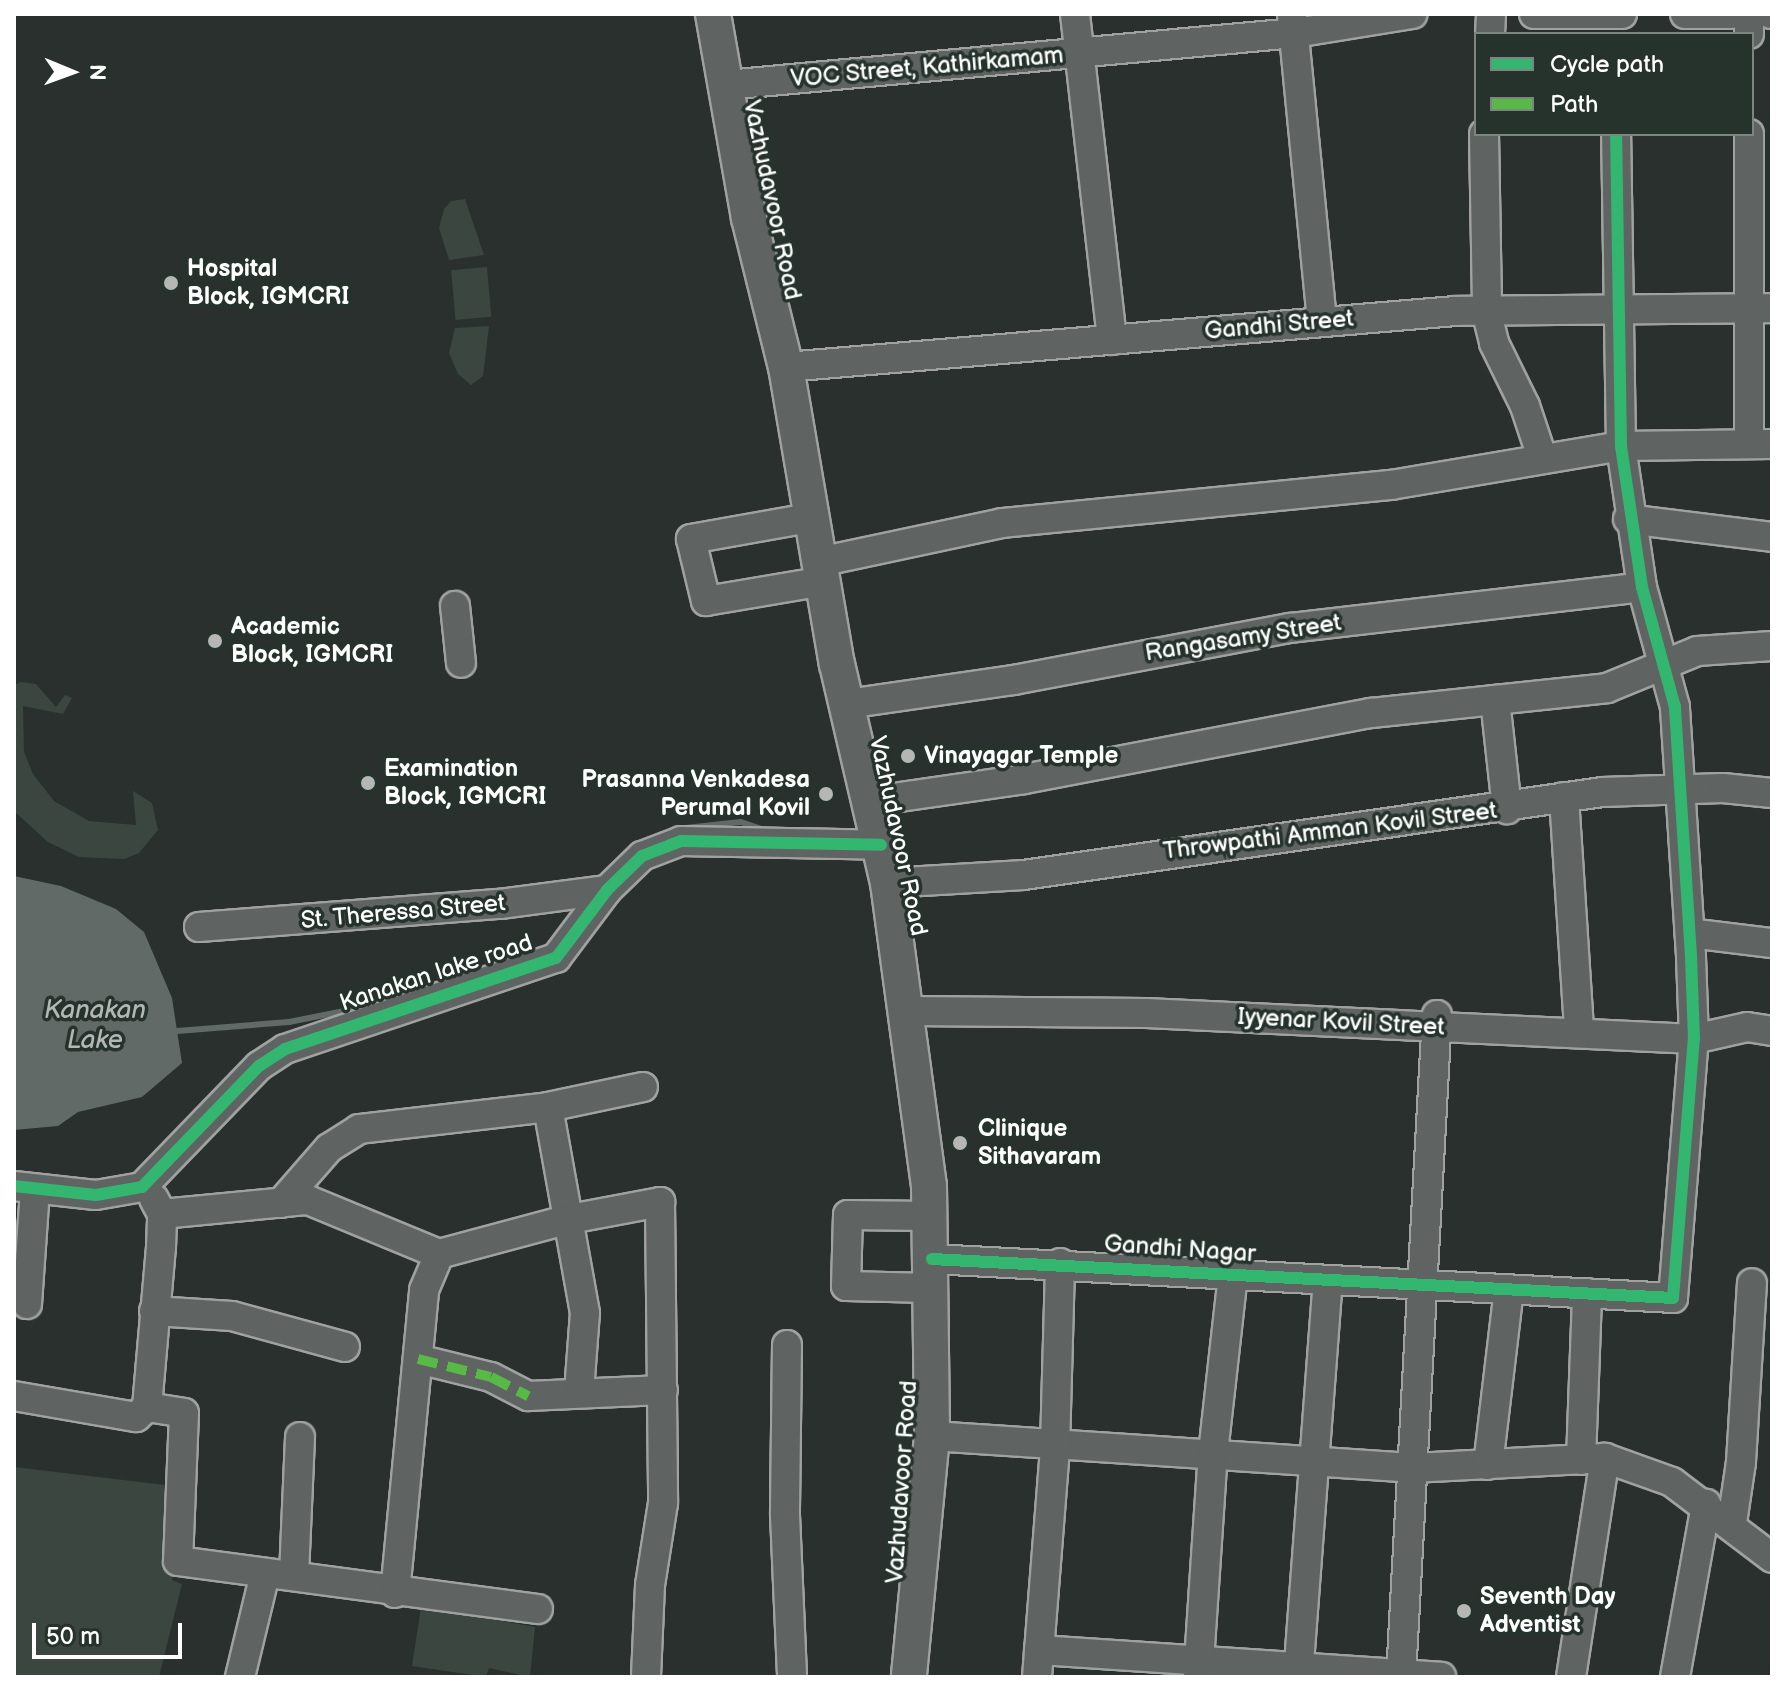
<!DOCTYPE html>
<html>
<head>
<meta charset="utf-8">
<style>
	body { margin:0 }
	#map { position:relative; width:1786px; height:1691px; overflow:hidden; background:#29302d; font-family:"Balsamiq Sans",sans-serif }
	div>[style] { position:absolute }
	.green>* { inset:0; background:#3b4641; transform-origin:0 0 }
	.water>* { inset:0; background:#616a66 }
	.stream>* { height:6px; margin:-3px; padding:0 3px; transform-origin:3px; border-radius:3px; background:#616a66 }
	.roads { filter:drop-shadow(2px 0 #9fa2a0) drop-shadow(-2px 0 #9fa2a0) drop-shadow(0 2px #9fa2a0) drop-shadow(0 -2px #9fa2a0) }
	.minor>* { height:28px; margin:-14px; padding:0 14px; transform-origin:14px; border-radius:14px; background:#5f6362 }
	.major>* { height:34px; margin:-17px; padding:0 17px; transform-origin:17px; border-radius:17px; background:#5f6362 }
	.quiet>* { height:10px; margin-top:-5px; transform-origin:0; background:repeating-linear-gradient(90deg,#58b947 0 20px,transparent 0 30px) }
	.cycleway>* { height:12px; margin:-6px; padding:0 6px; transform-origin:6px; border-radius:6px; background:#33b770 }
	.dots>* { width:22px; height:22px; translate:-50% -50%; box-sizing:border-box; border:4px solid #26332d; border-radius:50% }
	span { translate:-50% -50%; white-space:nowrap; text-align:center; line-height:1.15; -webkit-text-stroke:7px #26332d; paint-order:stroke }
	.street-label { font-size:24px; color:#fff }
	.poi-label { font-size:24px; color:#fff; font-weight:700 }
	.left { translate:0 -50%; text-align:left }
	.right { translate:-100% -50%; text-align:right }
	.water-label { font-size:26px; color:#b3b8b6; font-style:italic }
	.frame { position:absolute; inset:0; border:16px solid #fff; pointer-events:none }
	.legend { position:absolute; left:1474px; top:32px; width:280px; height:104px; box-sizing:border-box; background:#26332d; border:2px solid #7d8581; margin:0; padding:10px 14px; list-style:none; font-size:24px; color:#fff }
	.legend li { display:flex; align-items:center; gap:16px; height:40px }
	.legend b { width:40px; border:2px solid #7d8581 }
	.north { position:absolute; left:32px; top:32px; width:80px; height:80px; -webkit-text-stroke:6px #26332d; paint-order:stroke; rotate:91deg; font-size:22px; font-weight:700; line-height:32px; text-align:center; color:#fff }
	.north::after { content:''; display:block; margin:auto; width:28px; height:36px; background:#fff; clip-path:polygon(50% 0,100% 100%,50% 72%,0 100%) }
	.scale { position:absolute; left:32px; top:1623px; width:150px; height:36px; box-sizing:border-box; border:4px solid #fff; border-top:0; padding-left:10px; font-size:24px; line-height:28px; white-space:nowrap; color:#fff; -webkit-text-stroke:6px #26332d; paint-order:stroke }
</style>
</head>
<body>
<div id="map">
	<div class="green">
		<div style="clip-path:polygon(465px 199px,484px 255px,449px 260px,439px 228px,444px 209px,451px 201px)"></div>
		<div style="left:487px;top:267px;width:50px;height:36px;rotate:85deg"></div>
		<div style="clip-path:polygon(489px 326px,483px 376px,471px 385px,458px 374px,449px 353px,455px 328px)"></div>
		<div style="clip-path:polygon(21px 682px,36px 684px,56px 707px,65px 695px,72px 698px,63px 714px,23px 706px,24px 752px,33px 774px,54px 801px,89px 821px,136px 825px,133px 791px,152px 803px,158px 830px,139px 853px,124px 859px,79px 857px,48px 842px,14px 811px,14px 685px)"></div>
		<div style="clip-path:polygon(14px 1467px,174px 1486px,172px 1580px,182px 1584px,159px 1677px,14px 1677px)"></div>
		<div style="clip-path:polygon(421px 1607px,535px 1627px,530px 1677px,489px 1668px,486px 1677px,412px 1666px)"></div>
	</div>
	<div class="water">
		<div style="clip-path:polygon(14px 876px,61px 886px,116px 909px,144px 932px,172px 998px,182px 1063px,142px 1097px,78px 1112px,58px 1126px,14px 1130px)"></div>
	</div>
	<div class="stream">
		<div style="left:676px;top:829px;width:65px;rotate:-6.1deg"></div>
		<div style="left:741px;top:822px;width:28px;rotate:19deg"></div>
		<div style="left:606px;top:873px;width:25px;rotate:-43deg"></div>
		<div style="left:177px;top:1031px;width:112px;rotate:-4.6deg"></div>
		<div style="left:289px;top:1022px;width:87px;rotate:-11.3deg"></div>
	</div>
	<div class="roads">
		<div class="minor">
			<div style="left:1075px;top:14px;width:328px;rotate:83.5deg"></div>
			<div style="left:1534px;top:14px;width:88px"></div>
			<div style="left:1685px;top:14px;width:46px"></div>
			<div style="left:1749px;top:14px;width:20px;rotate:90deg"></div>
			<div style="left:1771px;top:14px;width:1px"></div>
			<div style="left:1292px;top:15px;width:308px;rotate:84.4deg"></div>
			<div style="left:1490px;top:34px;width:20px;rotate:-87deg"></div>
			<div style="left:726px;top:85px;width:571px;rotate:-5.22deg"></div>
			<div style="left:1295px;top:33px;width:119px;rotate:-9.2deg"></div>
			<div style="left:1484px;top:134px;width:180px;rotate:89deg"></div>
			<div style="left:1487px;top:314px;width:30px;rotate:76deg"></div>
			<div style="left:1494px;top:343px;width:70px;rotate:63.8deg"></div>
			<div style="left:1525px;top:406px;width:54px;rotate:71.6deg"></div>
			<div style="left:1749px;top:134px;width:310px;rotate:90deg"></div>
			<div style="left:786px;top:367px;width:672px;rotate:-4.78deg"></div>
			<div style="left:1456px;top:311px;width:316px;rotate:-0.5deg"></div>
			<div style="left:809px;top:518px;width:120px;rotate:169.9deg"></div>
			<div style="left:691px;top:539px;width:64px;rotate:76.4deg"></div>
			<div style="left:706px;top:601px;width:120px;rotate:-9.6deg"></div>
			<div style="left:1628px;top:519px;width:145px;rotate:7.1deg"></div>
			<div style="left:819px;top:562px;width:187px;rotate:-12deg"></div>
			<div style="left:1002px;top:523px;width:391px;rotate:-5.6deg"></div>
			<div style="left:1391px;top:485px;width:233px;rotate:-9.6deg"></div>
			<div style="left:1621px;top:446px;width:151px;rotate:-0.8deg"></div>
			<div style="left:455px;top:606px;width:57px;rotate:84deg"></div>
			<div style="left:1495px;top:700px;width:110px;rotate:83.7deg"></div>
			<div style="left:847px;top:704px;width:169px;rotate:-8.2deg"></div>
			<div style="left:1014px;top:680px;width:281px;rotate:-10.7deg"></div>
			<div style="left:1290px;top:628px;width:354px;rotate:-6.6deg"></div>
			<div style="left:1564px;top:797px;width:235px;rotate:86.3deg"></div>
			<div style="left:872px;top:801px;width:154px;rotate:-8.2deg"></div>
			<div style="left:1024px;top:779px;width:353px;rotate:-10.8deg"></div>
			<div style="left:1371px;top:713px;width:237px;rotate:-6deg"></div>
			<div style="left:1607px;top:688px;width:97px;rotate:-22.3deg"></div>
			<div style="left:1697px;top:651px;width:75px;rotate:-3.8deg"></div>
			<div style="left:888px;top:883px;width:136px;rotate:-3.4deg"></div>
			<div style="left:1024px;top:875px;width:584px;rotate:-8.17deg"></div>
			<div style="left:1602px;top:792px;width:121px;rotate:-1.9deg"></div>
			<div style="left:1723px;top:788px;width:49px;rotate:5.8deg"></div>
			<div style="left:199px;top:927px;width:302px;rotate:-4.4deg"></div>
			<div style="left:500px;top:904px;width:108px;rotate:-7.5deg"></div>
			<div style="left:1690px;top:933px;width:83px;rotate:7deg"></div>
			<div style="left:908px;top:1011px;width:238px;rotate:0.5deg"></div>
			<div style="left:1146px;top:1013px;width:549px;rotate:2.72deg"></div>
			<div style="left:1694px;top:1039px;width:54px;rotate:-12.8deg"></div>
			<div style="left:1747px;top:1027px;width:25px;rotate:9deg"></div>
			<div style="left:14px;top:1186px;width:82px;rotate:6.3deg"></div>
			<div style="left:96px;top:1195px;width:47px;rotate:-9.9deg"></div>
			<div style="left:142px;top:1187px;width:168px;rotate:-46deg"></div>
			<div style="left:259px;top:1066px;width:31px;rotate:-33deg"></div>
			<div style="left:285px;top:1049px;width:286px;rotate:-18.6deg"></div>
			<div style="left:556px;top:958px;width:85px;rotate:-53.1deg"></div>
			<div style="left:607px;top:890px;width:49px;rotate:-44.2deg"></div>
			<div style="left:642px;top:856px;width:42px;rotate:-21deg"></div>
			<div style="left:681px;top:841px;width:200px;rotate:1.1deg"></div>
			<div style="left:281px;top:1203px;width:73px;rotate:-48.9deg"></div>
			<div style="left:329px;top:1148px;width:36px;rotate:-32deg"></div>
			<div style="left:359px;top:1129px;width:190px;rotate:-6.6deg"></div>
			<div style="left:162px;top:1214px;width:147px;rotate:-5.5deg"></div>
			<div style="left:308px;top:1200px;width:142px;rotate:22.4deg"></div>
			<div style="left:930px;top:1216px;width:82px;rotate:-179.3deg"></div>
			<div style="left:848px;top:1215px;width:71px;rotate:91.6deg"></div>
			<div style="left:846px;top:1286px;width:84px;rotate:1.4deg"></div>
			<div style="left:932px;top:1259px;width:742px;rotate:3.01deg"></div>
			<div style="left:1673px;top:1298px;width:260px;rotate:-85.4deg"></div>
			<div style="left:1694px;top:1039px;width:83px;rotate:-92.1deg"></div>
			<div style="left:1691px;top:956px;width:250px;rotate:-93.7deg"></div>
			<div style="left:1675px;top:707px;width:124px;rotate:-105.4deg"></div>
			<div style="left:1642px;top:587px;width:143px;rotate:-98.5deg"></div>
			<div style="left:1621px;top:446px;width:312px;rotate:-90.9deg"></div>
			<div style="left:27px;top:1304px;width:115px;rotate:-86deg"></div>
			<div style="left:154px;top:1311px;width:78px;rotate:3.7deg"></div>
			<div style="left:232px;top:1316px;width:117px;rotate:15.3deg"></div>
			<div style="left:787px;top:1345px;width:170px;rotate:90.7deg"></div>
			<div style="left:785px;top:1515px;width:162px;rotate:87.5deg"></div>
			<div style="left:418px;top:1359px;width:75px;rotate:13.9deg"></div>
			<div style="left:491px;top:1377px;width:42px;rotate:27.2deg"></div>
			<div style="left:528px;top:1396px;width:135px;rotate:-2.5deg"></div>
			<div style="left:579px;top:1392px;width:79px;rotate:-85.7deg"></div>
			<div style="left:585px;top:1313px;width:209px;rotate:-100.2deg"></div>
			<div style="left:548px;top:1107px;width:97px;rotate:-11.9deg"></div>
			<div style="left:14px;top:1396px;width:124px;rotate:9.8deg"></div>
			<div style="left:136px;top:1417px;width:15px;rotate:-42deg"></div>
			<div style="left:147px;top:1407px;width:37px;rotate:9deg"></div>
			<div style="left:184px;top:1413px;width:148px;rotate:92.3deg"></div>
			<div style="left:178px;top:1561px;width:363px;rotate:7.6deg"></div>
			<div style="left:147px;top:1407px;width:160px;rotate:-85deg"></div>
			<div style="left:161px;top:1248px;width:34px;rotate:-88deg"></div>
			<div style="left:162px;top:1214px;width:17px;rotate:-118deg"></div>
			<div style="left:932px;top:1436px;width:481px;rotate:3.8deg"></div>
			<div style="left:1412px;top:1468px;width:193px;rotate:-3deg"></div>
			<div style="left:1605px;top:1458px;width:71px;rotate:19.7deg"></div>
			<div style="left:1672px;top:1482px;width:126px;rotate:37.2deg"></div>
			<div style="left:1581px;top:1460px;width:167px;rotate:-87.9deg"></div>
			<div style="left:1488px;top:1465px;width:176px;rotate:-83.2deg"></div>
			<div style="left:1732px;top:1523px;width:62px;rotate:-81.6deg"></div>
			<div style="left:1741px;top:1462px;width:179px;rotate:-86.5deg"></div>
			<div style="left:294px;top:1575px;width:138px;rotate:-87.5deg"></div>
			<div style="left:395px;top:1593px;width:304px;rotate:-84.5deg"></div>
			<div style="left:424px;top:1290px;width:39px;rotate:-67deg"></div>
			<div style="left:439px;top:1254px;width:136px;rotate:-15deg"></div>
			<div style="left:570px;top:1219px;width:92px;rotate:-10.7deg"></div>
			<div style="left:660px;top:1202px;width:301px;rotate:89.4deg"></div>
			<div style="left:663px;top:1503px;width:83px;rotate:99deg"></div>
			<div style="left:650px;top:1585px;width:92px;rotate:92.5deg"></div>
			<div style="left:1039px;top:1650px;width:403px;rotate:3.8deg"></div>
			<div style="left:240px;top:1677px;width:106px;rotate:-76.4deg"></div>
			<div style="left:1037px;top:1677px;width:232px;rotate:-85.5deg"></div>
			<div style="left:1055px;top:1446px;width:183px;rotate:-88.4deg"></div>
			<div style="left:1198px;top:1677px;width:225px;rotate:-86.2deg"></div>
			<div style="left:1213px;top:1453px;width:180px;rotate:-83.6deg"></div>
			<div style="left:1298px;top:1677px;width:397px;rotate:-85.7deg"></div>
			<div style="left:1401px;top:1677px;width:663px;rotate:-86.89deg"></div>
			<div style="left:1571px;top:1677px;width:222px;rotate:-81.2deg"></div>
			<div style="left:1675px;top:1677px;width:176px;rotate:-79.8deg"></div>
		</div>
		<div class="major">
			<div style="left:713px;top:14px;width:207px;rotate:80deg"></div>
			<div style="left:749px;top:218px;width:154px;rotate:76.1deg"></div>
			<div style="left:786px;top:367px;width:301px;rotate:80.3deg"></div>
			<div style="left:837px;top:664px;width:225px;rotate:76.9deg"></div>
			<div style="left:888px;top:883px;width:306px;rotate:82.3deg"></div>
			<div style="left:929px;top:1186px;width:250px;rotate:89.3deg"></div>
			<div style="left:932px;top:1436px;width:242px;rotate:95.5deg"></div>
		</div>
	</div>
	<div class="quiet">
		<div style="left:418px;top:1359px;width:75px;rotate:13.9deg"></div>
		<div style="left:491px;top:1377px;width:42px;rotate:27.2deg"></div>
	</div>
	<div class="cycleway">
		<div style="left:14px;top:1186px;width:82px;rotate:6.3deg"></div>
		<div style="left:96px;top:1195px;width:47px;rotate:-9.9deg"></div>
		<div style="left:142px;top:1187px;width:168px;rotate:-46deg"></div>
		<div style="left:259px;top:1066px;width:31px;rotate:-33deg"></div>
		<div style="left:285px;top:1049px;width:286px;rotate:-18.6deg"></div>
		<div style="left:556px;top:958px;width:85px;rotate:-53.1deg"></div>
		<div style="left:607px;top:890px;width:49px;rotate:-44.2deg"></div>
		<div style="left:642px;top:856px;width:42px;rotate:-21deg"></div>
		<div style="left:681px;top:841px;width:200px;rotate:1.1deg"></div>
		<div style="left:932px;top:1259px;width:742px;rotate:3.01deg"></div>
		<div style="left:1673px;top:1298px;width:260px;rotate:-85.4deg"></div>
		<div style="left:1694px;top:1039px;width:83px;rotate:-92.1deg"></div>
		<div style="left:1691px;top:956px;width:250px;rotate:-93.7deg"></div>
		<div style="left:1675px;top:707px;width:124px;rotate:-105.4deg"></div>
		<div style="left:1642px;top:587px;width:143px;rotate:-98.5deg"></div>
		<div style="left:1621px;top:446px;width:312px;rotate:-90.9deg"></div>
	</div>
	<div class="dots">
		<div style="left:171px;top:283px;background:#b4b7b6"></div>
		<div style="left:215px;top:641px;background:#b4b7b6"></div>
		<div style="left:908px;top:756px;background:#b4b7b6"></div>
		<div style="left:368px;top:783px;background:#b4b7b6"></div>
		<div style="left:826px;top:794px;background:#b4b7b6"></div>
		<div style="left:960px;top:1143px;background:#b4b7b6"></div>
		<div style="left:1464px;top:1611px;background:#b4b7b6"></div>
	</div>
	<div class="street-label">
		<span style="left:927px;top:67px;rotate:-5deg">VOC Street, Kathirkamam</span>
		<span style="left:772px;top:200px;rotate:78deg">Vazhudavoor Road</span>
		<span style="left:1279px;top:325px;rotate:-5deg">Gandhi Street</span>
		<span style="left:1243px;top:638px;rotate:-9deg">Rangasamy Street</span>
		<span style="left:1330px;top:831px;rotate:-7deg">Throwpathi Amman Kovil Street</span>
		<span style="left:898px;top:836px;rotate:78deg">Vazhudavoor Road</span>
		<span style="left:403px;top:912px;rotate:-5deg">St. Theressa Street</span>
		<span style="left:436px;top:973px;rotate:-18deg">Kanakan lake road</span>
		<span style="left:1341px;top:1022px;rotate:3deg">Iyyenar Kovil Street</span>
		<span style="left:1180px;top:1249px;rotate:4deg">Gandhi Nagar</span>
		<span style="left:902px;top:1482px;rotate:-86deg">Vazhudavoor Road</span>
	</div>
	<div class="poi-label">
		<span class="left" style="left:187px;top:283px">Hospital<br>Block, IGMCRI</span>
		<span class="left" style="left:231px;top:641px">Academic<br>Block, IGMCRI</span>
		<span class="left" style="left:924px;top:756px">Vinayagar Temple</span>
		<span class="left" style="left:384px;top:783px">Examination<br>Block, IGMCRI</span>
		<span class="right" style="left:810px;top:794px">Prasanna Venkadesa<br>Perumal Kovil</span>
		<span class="left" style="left:978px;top:1143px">Clinique<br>Sithavaram</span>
		<span class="left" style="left:1480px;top:1611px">Seventh Day<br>Adventist</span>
	</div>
	<div class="water-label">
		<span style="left:95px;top:1026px">Kanakan<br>Lake</span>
	</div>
	<div class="frame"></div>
	<ul class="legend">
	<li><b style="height:10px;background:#33b770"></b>Cycle path</li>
	<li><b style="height:10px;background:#58b947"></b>Path</li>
	</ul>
	<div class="north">N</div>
	<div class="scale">50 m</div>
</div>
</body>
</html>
